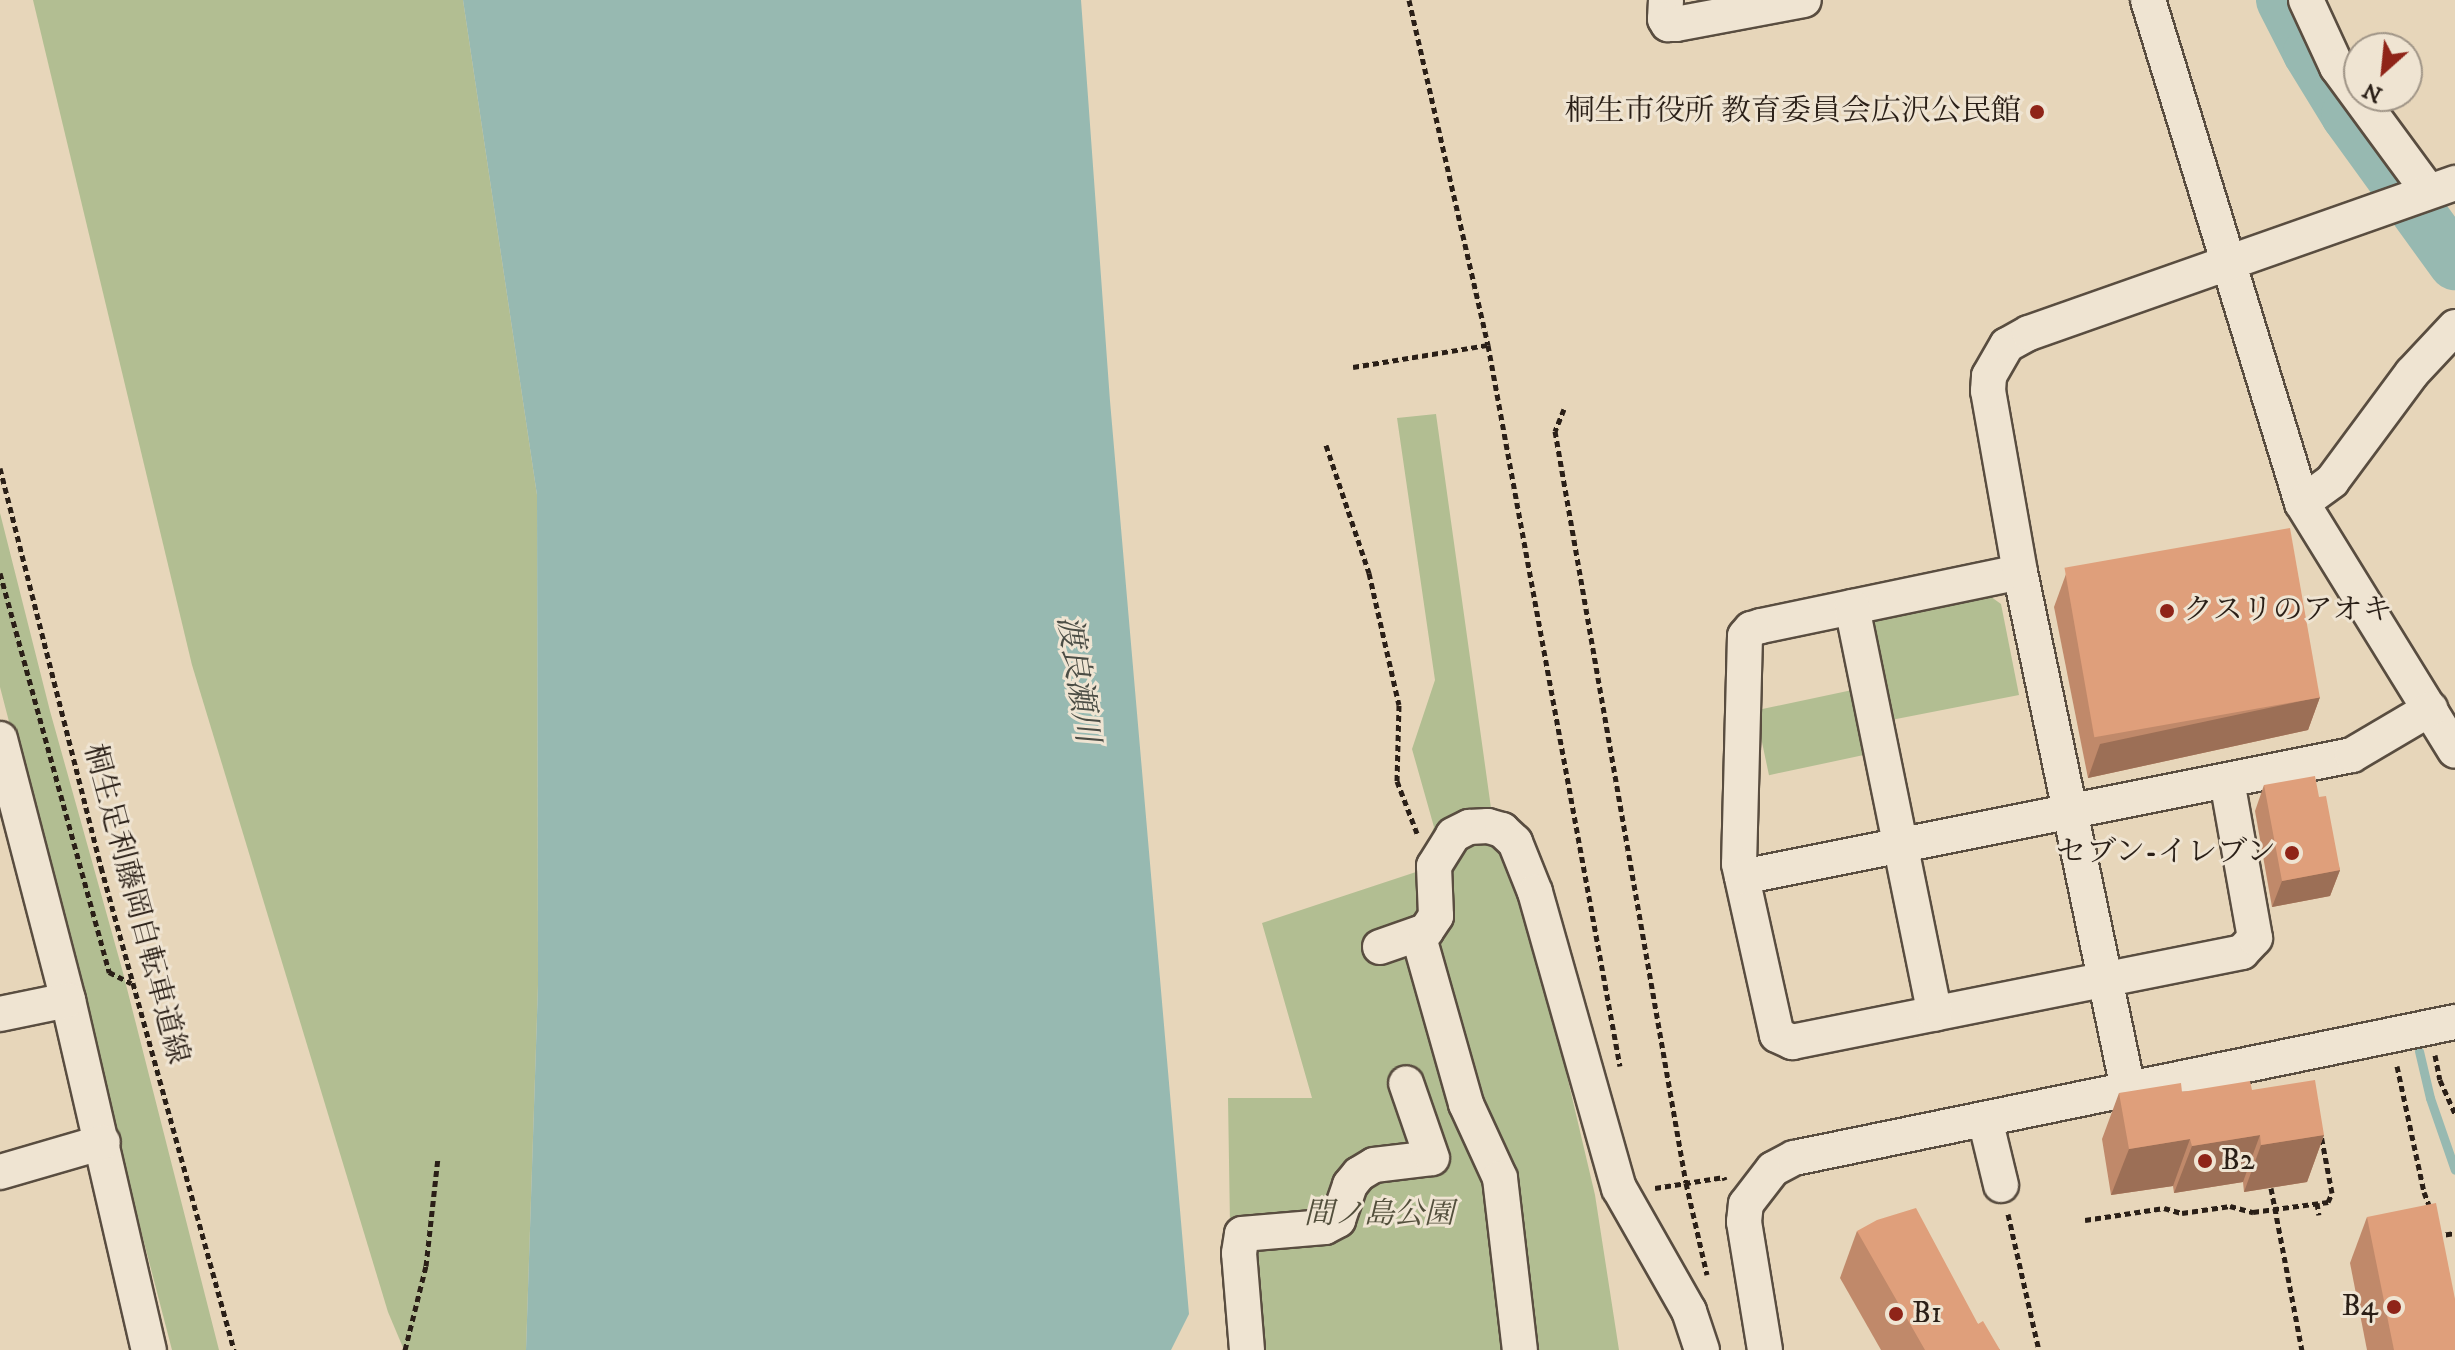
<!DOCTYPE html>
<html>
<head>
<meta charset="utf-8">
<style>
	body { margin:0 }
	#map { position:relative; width:2455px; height:1350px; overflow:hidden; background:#e7d6ba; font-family:"IM FELL DW Pica","Noto Serif JP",serif }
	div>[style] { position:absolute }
	.green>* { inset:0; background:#b2be92; transform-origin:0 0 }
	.water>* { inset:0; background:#97b9b1 }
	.stream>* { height:9px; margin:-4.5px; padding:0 4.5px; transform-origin:4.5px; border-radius:4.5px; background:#97b9b1 }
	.river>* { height:54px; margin:-27px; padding:0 27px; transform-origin:27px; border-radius:27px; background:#97b9b1 }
	.path>* { height:5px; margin-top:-2.5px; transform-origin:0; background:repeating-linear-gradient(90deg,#2a1f17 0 6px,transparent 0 10px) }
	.roads { filter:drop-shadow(2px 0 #594d40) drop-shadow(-2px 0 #594d40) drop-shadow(0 2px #594d40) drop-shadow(0 -2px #594d40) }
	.minor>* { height:34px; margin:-17px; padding:0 17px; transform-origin:17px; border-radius:17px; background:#efe4d2 }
	.wall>* { inset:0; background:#c0896a }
	.shaded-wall>* { inset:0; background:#9c6f56 }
	.building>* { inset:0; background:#df9f7b; transform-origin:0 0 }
	.dots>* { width:22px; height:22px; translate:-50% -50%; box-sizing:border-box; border:4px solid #efe4d2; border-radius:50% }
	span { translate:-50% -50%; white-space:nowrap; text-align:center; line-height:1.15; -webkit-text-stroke:6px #efe4d2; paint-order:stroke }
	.poi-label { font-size:30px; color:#2a1f17 }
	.right { translate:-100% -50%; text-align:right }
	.left { translate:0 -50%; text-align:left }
	.street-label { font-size:30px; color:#2a1f17 }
	.park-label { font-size:30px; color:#534f3c; font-style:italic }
	.water-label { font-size:32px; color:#4b4d45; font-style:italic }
	.north { position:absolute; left:2343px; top:32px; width:80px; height:80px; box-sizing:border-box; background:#efe4d2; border:2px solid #a09587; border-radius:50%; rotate:207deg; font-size:22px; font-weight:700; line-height:32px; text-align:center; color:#2a1f17 }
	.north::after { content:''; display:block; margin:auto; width:28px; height:36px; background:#8f2418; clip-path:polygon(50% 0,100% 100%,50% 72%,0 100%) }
</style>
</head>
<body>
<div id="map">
	<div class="green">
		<div style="clip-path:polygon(33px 0,463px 0,537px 495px,538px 985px,526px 1350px,404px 1350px,388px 1312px,192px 665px)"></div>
		<div style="clip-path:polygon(1436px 414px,1497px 851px,1516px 867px,1559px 1042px,1595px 1195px,1619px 1350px,1237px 1350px,1231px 1288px,1228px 1098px,1312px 1098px,1262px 923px,1416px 872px,1434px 827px,1412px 749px,1435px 680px,1397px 418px)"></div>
		<div style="clip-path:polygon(0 513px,50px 711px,122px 969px,219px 1350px,172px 1350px,0 687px)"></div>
		<div style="clip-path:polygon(1987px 594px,2001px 604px,2019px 695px,1886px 721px,1865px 630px,1873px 615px)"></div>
		<div style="left:1857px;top:689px;width:66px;height:104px;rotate:78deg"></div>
	</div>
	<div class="water">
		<div style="clip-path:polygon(463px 0,1081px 0,1110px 401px,1189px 1314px,1171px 1350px,526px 1350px,538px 985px,537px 495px)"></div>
	</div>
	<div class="stream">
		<div style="left:2419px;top:1051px;width:48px;rotate:76.8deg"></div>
		<div style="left:2430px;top:1098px;width:76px;rotate:70.9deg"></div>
	</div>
	<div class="river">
		<div style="left:2283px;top:0;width:59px;rotate:63deg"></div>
		<div style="left:2310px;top:53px;width:73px;rotate:58.5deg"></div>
		<div style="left:2348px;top:115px;width:183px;rotate:54.1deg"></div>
	</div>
	<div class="path">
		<div style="left:1409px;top:0;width:354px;rotate:77.1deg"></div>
		<div style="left:1488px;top:345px;width:733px;rotate:79.63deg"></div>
		<div style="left:1353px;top:367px;width:137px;rotate:-9.3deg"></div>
		<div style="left:1564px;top:409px;width:24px;rotate:112deg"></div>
		<div style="left:1555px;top:431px;width:763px;rotate:80.12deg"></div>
		<div style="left:1686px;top:1183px;width:94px;rotate:77.1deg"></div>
		<div style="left:1326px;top:445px;width:135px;rotate:71.4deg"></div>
		<div style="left:1369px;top:573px;width:135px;rotate:77.2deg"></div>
		<div style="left:1399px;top:705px;width:76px;rotate:91.5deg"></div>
		<div style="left:1397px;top:781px;width:56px;rotate:69deg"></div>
		<div style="left:0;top:468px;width:412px;rotate:75.8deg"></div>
		<div style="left:101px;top:867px;width:501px;rotate:74.6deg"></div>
		<div style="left:0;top:573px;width:414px;rotate:74.7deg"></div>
		<div style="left:109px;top:972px;width:25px;rotate:27deg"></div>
		<div style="left:2435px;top:1055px;width:25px;rotate:79deg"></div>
		<div style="left:2440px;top:1080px;width:37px;rotate:66deg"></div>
		<div style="left:2397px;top:1066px;width:129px;rotate:77.9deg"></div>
		<div style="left:2424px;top:1192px;width:17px;rotate:69deg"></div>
		<div style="left:1655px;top:1188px;width:70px;rotate:-9.1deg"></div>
		<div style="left:1724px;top:1177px;width:3px;rotate:72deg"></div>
		<div style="left:2271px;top:1188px;width:165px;rotate:79.2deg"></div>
		<div style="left:2317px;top:1203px;width:12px;rotate:81deg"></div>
		<div style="left:2008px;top:1214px;width:139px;rotate:77.2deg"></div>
		<div style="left:2085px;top:1220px;width:80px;rotate:-8.6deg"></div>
		<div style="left:2164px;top:1208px;width:19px;rotate:16deg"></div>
		<div style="left:2182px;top:1213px;width:49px;rotate:-8.3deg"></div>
		<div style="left:2230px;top:1206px;width:24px;rotate:15deg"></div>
		<div style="left:2253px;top:1212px;width:76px;rotate:-7.6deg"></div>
		<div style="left:2328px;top:1202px;width:10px;rotate:-66deg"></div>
		<div style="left:2332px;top:1193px;width:59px;rotate:-100.7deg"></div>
		<div style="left:2436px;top:1236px;width:19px;rotate:-9deg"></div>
		<div style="left:405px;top:1350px;width:87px;rotate:-76deg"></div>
		<div style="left:426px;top:1266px;width:110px;rotate:-83.7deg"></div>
	</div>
	<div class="roads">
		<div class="minor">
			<div style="left:1666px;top:0;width:19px;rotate:93deg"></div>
			<div style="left:1665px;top:19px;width:6px;rotate:59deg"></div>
			<div style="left:1668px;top:24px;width:8px"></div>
			<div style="left:1676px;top:24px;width:130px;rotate:-10.6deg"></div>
			<div style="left:2148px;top:0;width:526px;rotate:72.98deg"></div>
			<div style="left:2302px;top:503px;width:291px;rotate:58.3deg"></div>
			<div style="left:2306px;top:0;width:74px;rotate:65.2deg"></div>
			<div style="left:2337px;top:67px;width:154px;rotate:53.7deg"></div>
			<div style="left:2302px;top:503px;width:37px;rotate:-36deg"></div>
			<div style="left:2332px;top:481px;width:134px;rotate:-53.5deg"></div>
			<div style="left:2412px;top:373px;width:63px;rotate:-46.9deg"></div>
			<div style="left:2020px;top:572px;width:265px;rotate:168.2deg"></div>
			<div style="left:1761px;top:626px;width:10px;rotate:163deg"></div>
			<div style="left:1751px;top:629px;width:9px;rotate:131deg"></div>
			<div style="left:1745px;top:636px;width:228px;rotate:91.5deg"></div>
			<div style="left:1739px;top:864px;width:175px;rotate:77.5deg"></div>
			<div style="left:1777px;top:1035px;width:17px;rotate:25deg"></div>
			<div style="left:1792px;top:1042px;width:459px;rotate:-11.3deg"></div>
			<div style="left:2242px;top:952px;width:19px;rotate:-47deg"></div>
			<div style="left:2255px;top:938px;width:159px;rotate:-100.1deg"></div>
			<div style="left:1852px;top:607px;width:415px;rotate:78.5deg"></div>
			<div style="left:0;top:739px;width:270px;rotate:75.4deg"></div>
			<div style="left:68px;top:1000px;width:359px;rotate:77deg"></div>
			<div style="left:1742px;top:877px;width:622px;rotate:-11.31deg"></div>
			<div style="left:2352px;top:755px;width:91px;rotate:-30.5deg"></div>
			<div style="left:1418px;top:934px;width:177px;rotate:74.2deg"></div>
			<div style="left:1466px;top:1104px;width:81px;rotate:65.3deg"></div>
			<div style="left:1500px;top:1178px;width:173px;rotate:83.4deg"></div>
			<div style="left:1380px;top:947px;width:49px;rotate:-19.2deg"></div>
			<div style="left:1426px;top:931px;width:18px;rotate:-56deg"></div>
			<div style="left:1436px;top:916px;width:50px;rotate:-92.3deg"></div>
			<div style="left:1434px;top:866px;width:36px;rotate:-58deg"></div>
			<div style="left:1453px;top:835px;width:18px;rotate:-27deg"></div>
			<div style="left:1469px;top:827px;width:19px;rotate:-3deg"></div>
			<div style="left:1488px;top:826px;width:15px;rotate:16deg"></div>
			<div style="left:1502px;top:830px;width:18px;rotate:43deg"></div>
			<div style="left:1515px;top:842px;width:54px;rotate:68.2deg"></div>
			<div style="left:1535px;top:892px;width:308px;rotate:74.2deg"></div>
			<div style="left:1619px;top:1188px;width:142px;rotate:60.4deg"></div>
			<div style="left:1689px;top:1311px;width:41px;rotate:71.6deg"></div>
			<div style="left:0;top:1014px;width:69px;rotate:-11.6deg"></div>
			<div style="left:2128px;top:1089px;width:528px;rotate:-101.8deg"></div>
			<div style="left:2020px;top:572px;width:184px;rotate:-100deg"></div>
			<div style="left:1988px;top:391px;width:15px;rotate:-86deg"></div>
			<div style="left:1989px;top:376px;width:36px;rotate:-60deg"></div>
			<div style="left:2007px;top:345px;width:25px;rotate:-29deg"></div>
			<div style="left:2029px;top:333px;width:452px;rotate:-19.4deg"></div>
			<div style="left:1985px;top:1119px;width:68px;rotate:76.4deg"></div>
			<div style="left:0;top:1172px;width:107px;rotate:-16.2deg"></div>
			<div style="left:1247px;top:1350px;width:97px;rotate:-94.7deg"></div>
			<div style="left:1239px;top:1253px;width:19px;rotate:-81deg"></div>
			<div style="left:1242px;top:1234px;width:83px;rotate:-4.8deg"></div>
			<div style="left:1325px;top:1227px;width:15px;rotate:-28deg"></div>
			<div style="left:1338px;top:1220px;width:37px;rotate:-71deg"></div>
			<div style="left:1350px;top:1185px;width:14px;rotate:-51deg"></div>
			<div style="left:1359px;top:1174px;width:17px;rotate:-31deg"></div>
			<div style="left:1374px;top:1165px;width:58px;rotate:-6.9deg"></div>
			<div style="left:1432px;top:1158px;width:79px;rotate:-109.1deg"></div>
			<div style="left:1765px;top:1350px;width:130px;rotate:-99.3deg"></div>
			<div style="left:1744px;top:1222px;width:18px;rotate:-84deg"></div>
			<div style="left:1746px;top:1204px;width:44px;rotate:-52.4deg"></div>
			<div style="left:1773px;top:1169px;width:24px;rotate:-28deg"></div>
			<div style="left:1794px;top:1158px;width:675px;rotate:-11.63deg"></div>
		</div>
	</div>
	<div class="wall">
		<div style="clip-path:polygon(2066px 574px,2320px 697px,2308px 730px,2088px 778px,2054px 607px)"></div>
		<div style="clip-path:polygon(2264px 785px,2319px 797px,2340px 870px,2330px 896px,2272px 907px,2255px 811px)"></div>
		<div style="clip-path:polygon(2252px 1090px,2324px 1135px,2307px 1182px,2244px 1192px,2243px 1182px,2174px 1193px,2173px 1186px,2111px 1195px,2102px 1139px,2119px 1093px)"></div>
		<div style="clip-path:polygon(2367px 1217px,2455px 1350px,2367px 1350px,2350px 1263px)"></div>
		<div style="clip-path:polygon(1857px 1231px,1978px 1324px,2000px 1350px,1881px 1350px,1840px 1278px)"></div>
	</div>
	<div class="shaded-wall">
		<div style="clip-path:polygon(2320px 697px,2308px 730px,2088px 778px,2100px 744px)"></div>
		<div style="clip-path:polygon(2340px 870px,2330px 896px,2272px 907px,2282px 881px)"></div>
		<div style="clip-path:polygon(2260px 1135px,2243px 1182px,2174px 1193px,2192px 1146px)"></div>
		<div style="clip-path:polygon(2324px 1135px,2307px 1182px,2244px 1192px,2261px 1145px)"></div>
		<div style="clip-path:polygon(2190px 1139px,2173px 1186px,2111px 1195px,2129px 1149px)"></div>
	</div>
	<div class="building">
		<div style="left:2290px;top:528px;width:172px;height:229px;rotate:80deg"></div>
		<div style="clip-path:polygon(2315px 776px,2319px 797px,2326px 796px,2340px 870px,2282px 881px,2264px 785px)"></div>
		<div style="clip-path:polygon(2315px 1080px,2324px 1135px,2261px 1145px,2260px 1135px,2192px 1146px,2190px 1139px,2129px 1149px,2119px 1093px,2181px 1083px,2182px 1092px,2250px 1081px,2252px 1090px)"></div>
		<div style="clip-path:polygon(2436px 1203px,2455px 1299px,2455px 1350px,2394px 1350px,2367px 1217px)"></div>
		<div style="clip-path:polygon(1916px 1208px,1978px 1324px,1983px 1321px,2000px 1350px,1925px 1350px,1857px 1231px,1877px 1220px)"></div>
	</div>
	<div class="dots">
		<div style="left:2037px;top:112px;background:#8f2418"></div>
		<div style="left:2167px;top:611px;background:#8f2418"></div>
		<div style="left:2292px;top:853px;background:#8f2418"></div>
		<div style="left:2205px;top:1161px;background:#8f2418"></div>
		<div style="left:2394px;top:1307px;background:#8f2418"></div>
		<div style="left:1896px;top:1314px;background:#8f2418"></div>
	</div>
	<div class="poi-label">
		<span class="right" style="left:2021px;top:112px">桐生市役所 教育委員会広沢公民館</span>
		<span class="left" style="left:2183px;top:611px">クスリのアオキ</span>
		<span class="right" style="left:2276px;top:853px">セブン-イレブン</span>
		<span class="left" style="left:2221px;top:1161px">B2</span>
		<span class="right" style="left:2378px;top:1307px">B4</span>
		<span class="left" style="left:1912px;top:1314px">B1</span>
	</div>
	<div class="street-label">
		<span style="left:135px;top:904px;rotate:75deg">桐生足利藤岡自転車道線</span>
	</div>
	<div class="park-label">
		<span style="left:1379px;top:1215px">間ノ島公園</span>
	</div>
	<div class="water-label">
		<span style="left:1077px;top:679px;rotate:81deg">渡良瀬川</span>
	</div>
	<div class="north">N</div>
</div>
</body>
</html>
